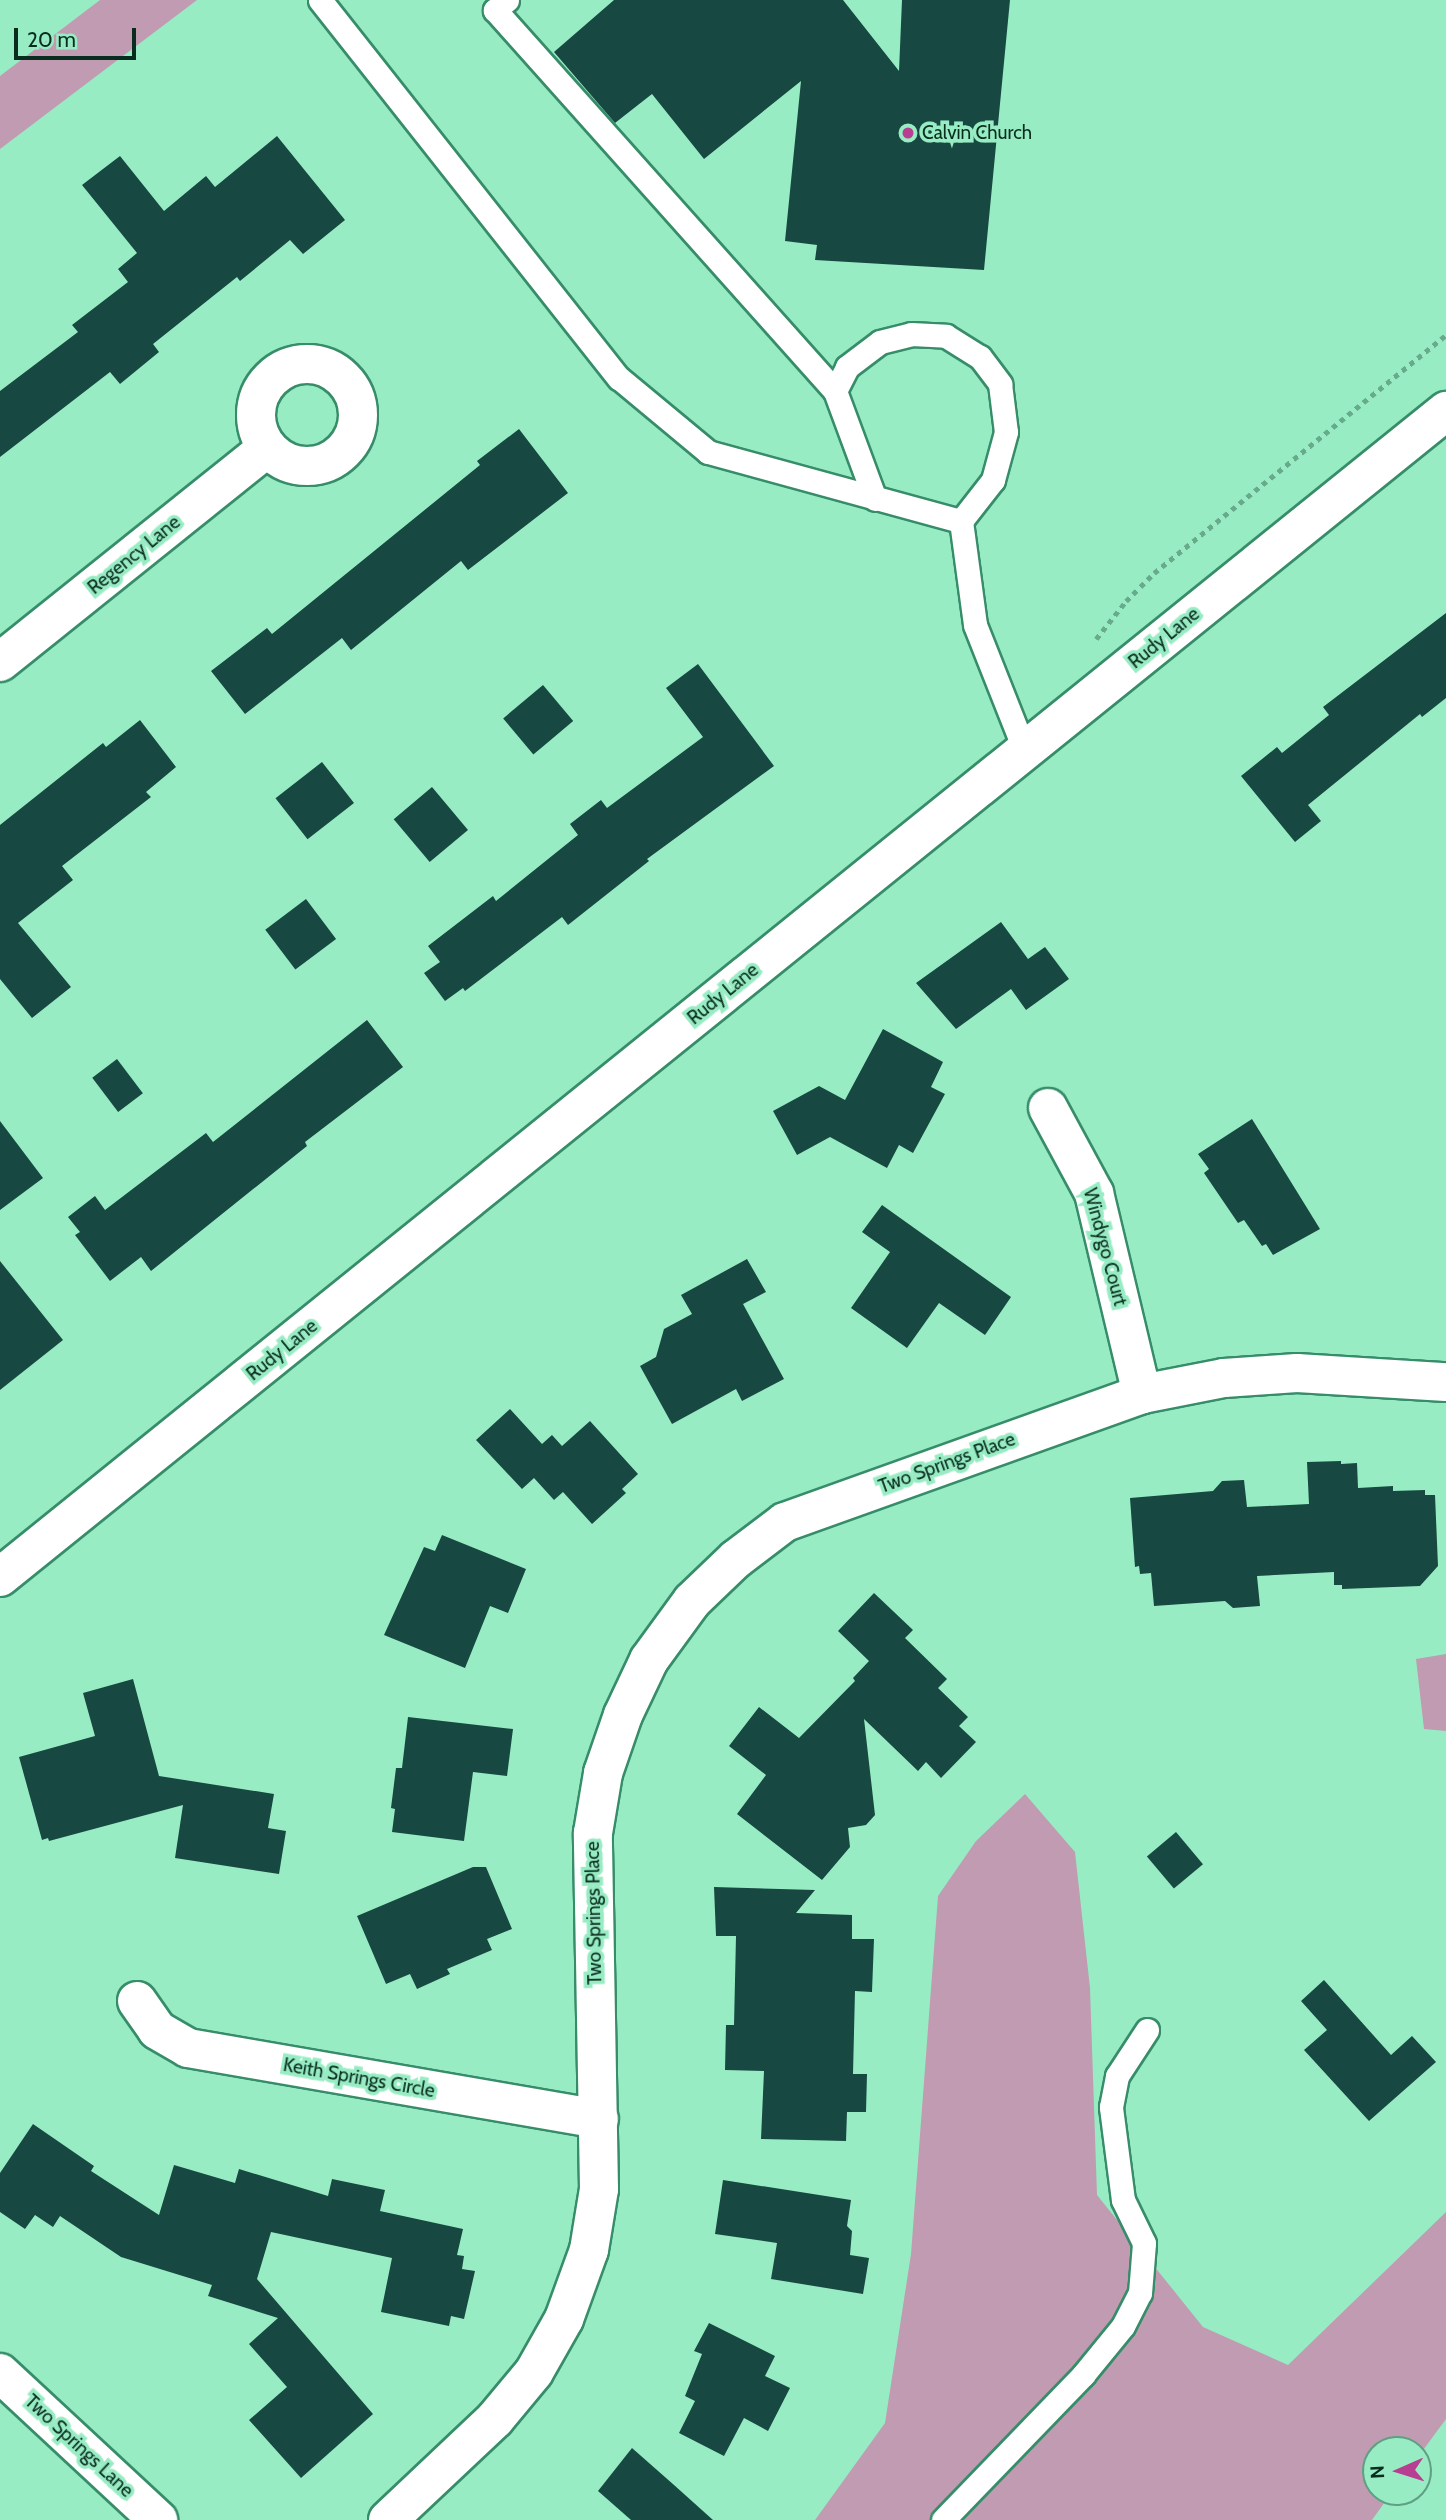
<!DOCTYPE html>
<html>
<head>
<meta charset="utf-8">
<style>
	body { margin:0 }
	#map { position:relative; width:1446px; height:2520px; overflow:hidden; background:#98ecc4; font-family:Cabin,sans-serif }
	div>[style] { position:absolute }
	.green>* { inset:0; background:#c19bb1 }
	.building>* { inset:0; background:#174841; transform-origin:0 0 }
	.path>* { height:4.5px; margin-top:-2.25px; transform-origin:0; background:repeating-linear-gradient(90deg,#67ab8c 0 5px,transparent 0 10px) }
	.roads { filter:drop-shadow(2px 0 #378d69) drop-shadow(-2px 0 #378d69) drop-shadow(0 2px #378d69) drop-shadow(0 -2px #378d69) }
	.service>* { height:23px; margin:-11.5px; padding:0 11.5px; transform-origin:11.5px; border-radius:11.5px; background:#fff }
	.minor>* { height:38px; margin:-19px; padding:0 19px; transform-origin:19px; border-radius:19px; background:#fff }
	.minor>.ring { margin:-19px; padding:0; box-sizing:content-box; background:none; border:38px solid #fff; border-radius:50% }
	.dots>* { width:19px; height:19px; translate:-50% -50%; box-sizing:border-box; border:4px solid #98ecc4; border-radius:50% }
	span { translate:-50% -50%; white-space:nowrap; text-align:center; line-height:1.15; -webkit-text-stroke:7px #98ecc4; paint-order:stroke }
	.poi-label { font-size:19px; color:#082d1e }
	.left { translate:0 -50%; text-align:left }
	.street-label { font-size:19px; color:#082d1e }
	.north { position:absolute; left:1362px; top:2436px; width:70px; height:70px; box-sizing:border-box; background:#98ecc4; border:2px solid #5ea082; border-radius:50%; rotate:267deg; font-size:19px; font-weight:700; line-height:28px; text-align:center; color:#082d1e }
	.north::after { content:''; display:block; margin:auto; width:24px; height:32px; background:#b83e91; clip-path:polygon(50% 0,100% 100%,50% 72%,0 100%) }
	.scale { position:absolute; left:14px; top:28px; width:122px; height:32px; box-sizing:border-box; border:4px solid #082d1e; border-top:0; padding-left:9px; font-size:21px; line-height:24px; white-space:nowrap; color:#082d1e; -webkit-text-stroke:5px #98ecc4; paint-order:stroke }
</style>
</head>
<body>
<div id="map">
	<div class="green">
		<div style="clip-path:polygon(100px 0,197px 0,0 149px,0 76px)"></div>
		<div style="clip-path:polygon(1446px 1654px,1446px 1731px,1424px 1729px,1416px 1659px)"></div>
		<div style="clip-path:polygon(1025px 1794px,1075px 1852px,1090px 1988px,1097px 2195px,1203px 2327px,1288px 2365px,1446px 2212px,1446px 2419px,1418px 2457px,1418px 2450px,1376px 2450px,1376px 2492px,1392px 2492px,1372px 2520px,815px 2520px,885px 2423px,911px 2254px,938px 1896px,976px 1841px)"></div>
	</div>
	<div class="building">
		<div style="clip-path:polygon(614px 0,843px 0,899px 71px,902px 0,1010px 0,984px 270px,815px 260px,817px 245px,785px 241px,801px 81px,704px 159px,652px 94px,615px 123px,554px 52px)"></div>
		<div style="clip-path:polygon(277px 136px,345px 220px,303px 254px,290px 240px,240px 281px,237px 277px,153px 344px,159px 352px,120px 384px,110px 372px,0 457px,0 391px,78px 332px,72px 325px,128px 282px,118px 269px,137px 253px,82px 185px,120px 156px,164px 211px,206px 176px,215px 187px)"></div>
		<div style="clip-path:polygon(519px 429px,568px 493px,468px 570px,461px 561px,351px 650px,342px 638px,245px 714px,211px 671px,267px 628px,272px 634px,480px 465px,477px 461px)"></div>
		<div style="clip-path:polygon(1446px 613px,1446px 698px,1422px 717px,1420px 714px,1308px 805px,1321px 821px,1295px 842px,1241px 776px,1277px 747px,1282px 753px,1329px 715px,1323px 707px)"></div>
		<div style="clip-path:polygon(698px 664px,774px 766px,647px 859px,649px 861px,568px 925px,562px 917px,465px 991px,463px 988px,445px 1001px,424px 973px,440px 962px,428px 946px,493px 896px,496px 901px,578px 835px,570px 824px,601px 800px,607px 808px,703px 737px,666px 688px)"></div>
		<div style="left:543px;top:685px;width:47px;height:52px;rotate:50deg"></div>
		<div style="clip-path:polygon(140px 720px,176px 767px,146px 792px,151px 797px,62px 866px,73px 880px,18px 923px,71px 987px,32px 1018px,0 979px,0 825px,103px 743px,106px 747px)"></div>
		<div style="left:322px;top:762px;width:52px;height:59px;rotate:52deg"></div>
		<div style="left:432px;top:787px;width:56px;height:50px;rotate:50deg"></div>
		<div style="left:306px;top:899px;width:50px;height:51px;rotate:53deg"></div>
		<div style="clip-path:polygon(1001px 922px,1028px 959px,1045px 947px,1069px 979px,1026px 1010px,1011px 989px,956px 1029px,916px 983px)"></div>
		<div style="clip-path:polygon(367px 1020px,403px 1067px,305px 1142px,307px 1146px,151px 1271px,141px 1257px,110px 1281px,75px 1235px,80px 1232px,68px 1217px,95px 1196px,105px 1210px,206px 1133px,213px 1142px)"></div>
		<div style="clip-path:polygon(883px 1029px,943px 1062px,931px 1087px,945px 1094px,913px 1153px,899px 1145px,887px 1168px,830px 1137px,797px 1155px,773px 1111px,819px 1086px,845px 1100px)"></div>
		<div style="left:117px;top:1059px;width:43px;height:31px;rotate:53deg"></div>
		<div style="clip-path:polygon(1252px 1119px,1320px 1229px,1273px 1255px,1266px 1244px,1262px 1246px,1244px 1220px,1238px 1223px,1204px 1173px,1209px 1169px,1198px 1154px)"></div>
		<div style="clip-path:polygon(0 1121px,43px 1178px,0 1210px)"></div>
		<div style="clip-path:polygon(882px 1205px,1011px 1297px,985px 1335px,939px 1303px,907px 1348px,851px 1308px,890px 1252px,862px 1232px)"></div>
		<div style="clip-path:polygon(747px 1259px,766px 1292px,743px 1304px,784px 1379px,742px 1401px,736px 1389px,672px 1424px,640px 1366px,656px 1357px,664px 1329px,692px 1314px,681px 1295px)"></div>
		<div style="clip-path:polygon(0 1261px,63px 1340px,0 1390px)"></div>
		<div style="clip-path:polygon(510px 1409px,542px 1444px,552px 1435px,562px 1446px,590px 1421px,638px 1474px,622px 1489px,626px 1493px,592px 1524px,563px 1492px,554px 1500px,534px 1478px,522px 1489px,476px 1440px)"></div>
		<div style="clip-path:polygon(1341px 1461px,1341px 1464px,1357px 1463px,1358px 1488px,1393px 1486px,1393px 1491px,1425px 1490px,1425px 1495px,1435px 1495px,1438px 1566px,1420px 1586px,1342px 1589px,1342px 1585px,1334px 1585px,1334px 1572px,1257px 1576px,1260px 1606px,1233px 1608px,1225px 1601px,1154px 1606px,1151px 1573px,1140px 1574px,1139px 1566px,1135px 1567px,1130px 1498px,1213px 1491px,1222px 1481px,1244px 1480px,1247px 1507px,1309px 1504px,1307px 1462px)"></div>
		<div style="clip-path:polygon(442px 1535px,526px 1569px,508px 1613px,490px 1606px,465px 1668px,384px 1635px,424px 1547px,435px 1551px)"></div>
		<div style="clip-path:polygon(874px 1593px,913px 1630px,905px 1638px,947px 1679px,938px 1688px,968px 1717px,959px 1726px,976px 1742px,941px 1778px,926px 1762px,918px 1771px,864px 1719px,875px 1815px,866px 1825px,848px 1828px,850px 1847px,822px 1880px,737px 1814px,766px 1775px,729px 1746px,759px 1707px,799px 1738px,855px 1681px,853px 1678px,869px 1661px,838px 1631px)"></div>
		<div style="clip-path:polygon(133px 1679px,159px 1776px,274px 1794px,268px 1828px,286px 1831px,279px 1874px,175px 1858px,183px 1805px,49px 1841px,48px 1838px,42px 1840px,19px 1757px,95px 1736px,83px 1693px)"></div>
		<div style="clip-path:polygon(408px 1717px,513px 1729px,507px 1776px,473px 1772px,464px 1841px,392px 1832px,395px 1809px,391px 1808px,396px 1768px,402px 1768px)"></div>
		<div style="left:1176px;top:1832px;width:42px;height:38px;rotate:50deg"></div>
		<div style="clip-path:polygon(473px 1867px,486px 1867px,512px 1929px,487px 1939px,492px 1950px,447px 1969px,450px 1974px,417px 1989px,410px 1974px,386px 1984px,357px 1916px)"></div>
		<div style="clip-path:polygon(714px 1887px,815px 1890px,796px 1913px,852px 1915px,852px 1939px,874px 1939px,872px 1992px,855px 1991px,853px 2074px,867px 2074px,866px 2112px,847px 2112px,846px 2141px,761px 2139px,764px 2071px,725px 2070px,726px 2025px,734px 2025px,736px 1936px,716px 1936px)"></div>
		<div style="clip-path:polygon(1324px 1980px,1391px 2055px,1412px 2036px,1436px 2062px,1369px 2121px,1304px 2050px,1327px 2030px,1301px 2001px)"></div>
		<div style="clip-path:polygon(33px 2124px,94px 2166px,91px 2171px,159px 2215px,174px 2165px,235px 2183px,239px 2169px,328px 2196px,332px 2179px,385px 2190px,380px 2211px,463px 2229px,457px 2255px,464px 2256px,462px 2269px,475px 2271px,464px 2319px,451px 2316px,449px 2326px,381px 2312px,392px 2258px,271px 2232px,257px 2279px,373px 2414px,301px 2478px,249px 2420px,287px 2387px,249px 2344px,278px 2318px,208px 2296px,212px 2285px,121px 2257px,60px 2216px,53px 2227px,35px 2215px,25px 2229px,0 2212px,0 2173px)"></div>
		<div style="clip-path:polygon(723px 2180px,851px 2200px,847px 2226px,852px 2231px,850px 2255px,869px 2258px,863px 2294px,771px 2279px,777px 2243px,715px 2234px)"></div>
		<div style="clip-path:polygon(709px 2323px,775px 2356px,765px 2376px,790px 2388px,768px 2431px,744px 2418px,724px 2456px,679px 2433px,695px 2401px,685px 2396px,702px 2354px,694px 2351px)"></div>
		<div style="clip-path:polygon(632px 2448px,674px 2485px,713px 2520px,631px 2520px,598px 2491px)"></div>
	</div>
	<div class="path">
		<div style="left:1096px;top:639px;width:48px;rotate:-51.7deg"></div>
		<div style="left:1126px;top:601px;width:40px;rotate:-45deg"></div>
		<div style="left:1154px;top:573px;width:377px;rotate:-39.2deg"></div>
	</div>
	<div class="roads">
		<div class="service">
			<div style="left:320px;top:0;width:482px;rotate:51.7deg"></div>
			<div style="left:619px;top:378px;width:116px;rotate:39.7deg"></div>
			<div style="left:708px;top:452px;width:262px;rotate:15.3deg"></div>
			<div style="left:961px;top:521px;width:105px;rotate:82.3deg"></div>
			<div style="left:975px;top:625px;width:136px;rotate:68.4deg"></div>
			<div style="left:507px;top:0;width:16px;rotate:140deg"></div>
			<div style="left:495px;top:10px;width:511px;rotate:48.25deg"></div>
			<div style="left:835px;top:391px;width:115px;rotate:69.7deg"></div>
			<div style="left:835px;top:391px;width:27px;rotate:-63deg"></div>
			<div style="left:847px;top:367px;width:41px;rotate:-37.1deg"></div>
			<div style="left:880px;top:342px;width:32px;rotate:-14deg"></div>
			<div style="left:911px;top:334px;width:35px;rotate:3deg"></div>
			<div style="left:946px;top:336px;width:40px;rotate:32deg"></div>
			<div style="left:980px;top:357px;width:34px;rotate:53deg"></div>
			<div style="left:1000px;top:384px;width:48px;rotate:82.9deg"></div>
			<div style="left:1006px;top:432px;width:50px;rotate:105.2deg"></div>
			<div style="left:993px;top:480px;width:52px;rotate:128deg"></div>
			<div style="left:943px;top:2520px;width:202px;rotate:-46deg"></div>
			<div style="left:1083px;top:2375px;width:63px;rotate:-50.8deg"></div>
			<div style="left:1123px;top:2326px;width:37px;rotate:-63deg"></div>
			<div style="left:1140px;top:2293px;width:50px;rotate:-85.4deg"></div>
			<div style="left:1144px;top:2243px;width:48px;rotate:-116deg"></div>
			<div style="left:1123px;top:2200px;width:94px;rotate:-97.4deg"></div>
			<div style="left:1111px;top:2107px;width:32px;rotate:-79deg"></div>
			<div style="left:1117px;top:2076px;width:55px;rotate:-56.9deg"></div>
		</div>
		<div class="minor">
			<div class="ring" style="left:256px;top:364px;width:64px;height:64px"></div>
			<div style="left:0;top:662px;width:342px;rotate:-38.7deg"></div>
			<div style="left:1048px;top:1108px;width:97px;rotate:61.6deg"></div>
			<div style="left:1094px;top:1193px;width:207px;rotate:76.6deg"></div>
			<div style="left:0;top:1577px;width:1858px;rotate:-38.88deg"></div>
			<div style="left:137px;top:2001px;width:35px;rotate:55deg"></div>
			<div style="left:157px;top:2030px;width:36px;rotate:30deg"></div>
			<div style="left:188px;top:2048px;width:417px;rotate:9.8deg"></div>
			<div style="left:0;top:2373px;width:216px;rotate:42.9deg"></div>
			<div style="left:388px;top:2520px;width:147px;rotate:-43.3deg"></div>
			<div style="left:495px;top:2419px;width:61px;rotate:-50.3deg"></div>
			<div style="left:534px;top:2372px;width:61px;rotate:-60.5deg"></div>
			<div style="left:564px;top:2319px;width:73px;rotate:-70.1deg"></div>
			<div style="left:589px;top:2250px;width:62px;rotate:-80.7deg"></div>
			<div style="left:599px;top:2189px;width:356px;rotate:-91deg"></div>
			<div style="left:593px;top:1833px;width:61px;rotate:-80.5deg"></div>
			<div style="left:603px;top:1773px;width:61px;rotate:-71deg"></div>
			<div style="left:623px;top:1715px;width:61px;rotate:-64.7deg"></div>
			<div style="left:649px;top:1660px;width:73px;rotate:-53.9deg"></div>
			<div style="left:692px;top:1601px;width:61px;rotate:-43.7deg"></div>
			<div style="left:736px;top:1559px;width:61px;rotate:-37.1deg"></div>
			<div style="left:785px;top:1522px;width:379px;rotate:-19.7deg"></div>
			<div style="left:1142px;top:1394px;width:84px;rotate:-11deg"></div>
			<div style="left:1224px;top:1378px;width:73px;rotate:-3.9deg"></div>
			<div style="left:1297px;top:1373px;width:149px;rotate:3.5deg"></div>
		</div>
	</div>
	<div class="dots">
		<div style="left:908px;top:133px;background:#b83e91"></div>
	</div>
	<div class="poi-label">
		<span class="left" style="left:922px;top:133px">Calvin Church</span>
	</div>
	<div class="street-label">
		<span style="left:134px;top:555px;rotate:-39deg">Regency Lane</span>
		<span style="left:1164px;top:638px;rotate:-39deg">Rudy Lane</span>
		<span style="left:723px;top:994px;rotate:-39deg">Rudy Lane</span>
		<span style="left:1105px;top:1247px;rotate:75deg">Windygo Court</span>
		<span style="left:282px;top:1350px;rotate:-39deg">Rudy Lane</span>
		<span style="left:947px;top:1463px;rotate:-20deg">Two Springs Place</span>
		<span style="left:594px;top:1913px;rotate:-91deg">Two Springs Place</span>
		<span style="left:359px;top:2078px;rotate:10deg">Keith Springs Circle</span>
		<span style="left:79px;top:2446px;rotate:43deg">Two Springs Lane</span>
	</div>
	<div class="north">N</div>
	<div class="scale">20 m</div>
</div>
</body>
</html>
